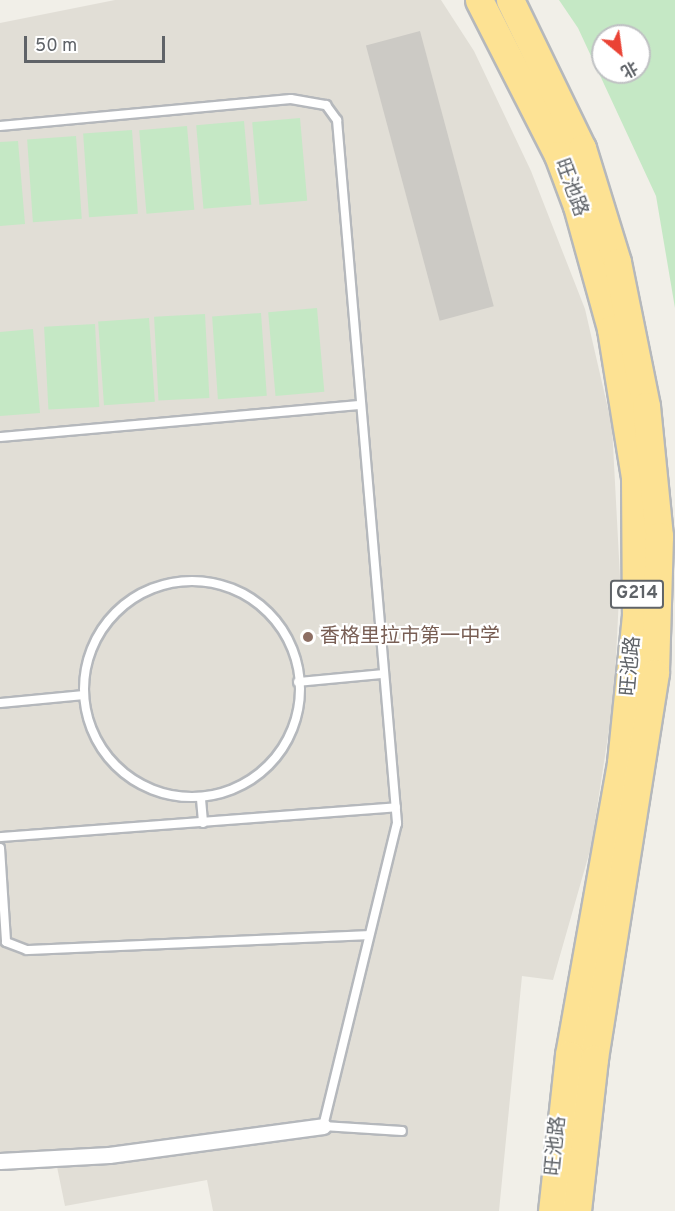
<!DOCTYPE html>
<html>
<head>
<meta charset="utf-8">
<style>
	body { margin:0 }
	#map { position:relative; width:675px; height:1211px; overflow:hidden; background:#f1efe8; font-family:Overpass,"Noto Sans SC",sans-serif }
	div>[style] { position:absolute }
	.education>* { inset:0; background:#e1ded6 }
	.green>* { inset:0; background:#c5e8c5; transform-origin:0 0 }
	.building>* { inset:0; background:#cccac5; transform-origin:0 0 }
	.roads { filter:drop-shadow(2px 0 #b5b8bc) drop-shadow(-2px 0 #b5b8bc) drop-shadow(0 2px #b5b8bc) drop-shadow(0 -2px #b5b8bc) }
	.lane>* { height:8px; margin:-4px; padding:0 4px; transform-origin:4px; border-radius:4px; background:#fff }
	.lane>.ring { margin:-4px; padding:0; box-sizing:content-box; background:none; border:8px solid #fff; border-radius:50% }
	.street>* { height:15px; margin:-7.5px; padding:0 7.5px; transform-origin:7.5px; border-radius:7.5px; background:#fff }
	.highway>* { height:27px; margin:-13.5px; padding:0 13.5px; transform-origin:13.5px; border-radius:13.5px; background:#fde293 }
	.dots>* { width:16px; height:16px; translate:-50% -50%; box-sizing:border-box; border:3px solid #fff; border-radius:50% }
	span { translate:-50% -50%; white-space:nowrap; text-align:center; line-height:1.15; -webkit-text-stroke:4.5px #fff; paint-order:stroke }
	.shield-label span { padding:2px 4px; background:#fff; border:2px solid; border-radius:4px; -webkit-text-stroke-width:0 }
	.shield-label { font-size:18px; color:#5f6368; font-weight:700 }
	.street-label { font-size:20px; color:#5f6368 }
	.education-label { font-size:20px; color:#785e54 }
	.left { translate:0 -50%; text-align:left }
	.north { position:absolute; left:591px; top:24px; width:60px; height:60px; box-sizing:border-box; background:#fff; border:2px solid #bfc1c3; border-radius:50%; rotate:151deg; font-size:16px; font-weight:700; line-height:24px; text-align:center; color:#5f6368 }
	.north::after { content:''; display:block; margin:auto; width:21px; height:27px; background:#ea4335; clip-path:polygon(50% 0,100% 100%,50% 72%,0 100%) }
	.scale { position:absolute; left:24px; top:36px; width:141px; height:27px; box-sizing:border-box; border:3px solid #5f6368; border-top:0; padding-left:8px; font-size:18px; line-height:21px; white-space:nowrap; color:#5f6368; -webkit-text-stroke:4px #fff; paint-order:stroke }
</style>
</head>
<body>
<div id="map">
	<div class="education">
		<div style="clip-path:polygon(115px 0,441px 0,474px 51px,531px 171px,585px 309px,612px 426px,620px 577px,614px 697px,591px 847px,553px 980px,522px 976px,499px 1211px,213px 1211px,207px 1180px,65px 1206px,54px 1152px,0 1154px,0 23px)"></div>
	</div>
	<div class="green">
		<div style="clip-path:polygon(evenodd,559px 0,675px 0,675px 308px,656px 196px,578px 28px,559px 0,603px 36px,639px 36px,639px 72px,603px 72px,603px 36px)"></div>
		<div style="left:300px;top:118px;width:83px;height:48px;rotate:85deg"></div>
		<div style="left:244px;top:121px;width:84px;height:48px;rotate:85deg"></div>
		<div style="left:187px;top:126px;width:84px;height:48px;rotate:85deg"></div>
		<div style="left:132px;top:130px;width:84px;height:49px;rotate:86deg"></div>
		<div style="left:76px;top:136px;width:83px;height:49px;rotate:86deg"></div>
		<div style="clip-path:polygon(18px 141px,25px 224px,0 226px,0 142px)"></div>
		<div style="left:317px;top:308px;width:84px;height:49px;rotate:85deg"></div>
		<div style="left:261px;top:313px;width:83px;height:49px;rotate:86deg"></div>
		<div style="left:205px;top:314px;width:84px;height:51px;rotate:87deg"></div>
		<div style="left:149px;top:318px;width:84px;height:51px;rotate:86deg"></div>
		<div style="left:95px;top:324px;width:83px;height:51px;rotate:87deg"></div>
		<div style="clip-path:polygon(33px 329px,40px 413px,0 416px,0 332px)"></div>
	</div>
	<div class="building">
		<div style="left:420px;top:31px;width:285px;height:56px;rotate:75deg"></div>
	</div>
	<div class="roads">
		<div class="lane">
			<div style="left:0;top:126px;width:292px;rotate:-5.3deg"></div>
			<div style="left:291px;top:99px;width:36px;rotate:10deg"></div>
			<div style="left:326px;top:105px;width:19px;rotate:54deg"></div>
			<div style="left:337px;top:120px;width:706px;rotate:85.12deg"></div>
			<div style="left:397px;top:823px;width:312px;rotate:103.7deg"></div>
			<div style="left:323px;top:1126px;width:79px;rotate:3.6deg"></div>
			<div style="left:0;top:437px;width:362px;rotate:-5.1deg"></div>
			<div class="ring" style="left:84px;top:581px;width:208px;height:208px"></div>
			<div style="left:298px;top:682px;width:85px;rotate:-5.4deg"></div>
			<div style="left:0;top:703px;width:83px;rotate:-5.5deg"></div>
			<div style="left:201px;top:799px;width:24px;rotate:85deg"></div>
			<div style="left:0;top:837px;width:397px;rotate:-4.3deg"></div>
			<div style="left:0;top:848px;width:94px;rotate:86.3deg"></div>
			<div style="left:6px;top:942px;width:22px;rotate:21deg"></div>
			<div style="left:27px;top:950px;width:340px;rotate:-2.5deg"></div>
		</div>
		<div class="street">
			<div style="left:0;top:1161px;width:109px;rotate:-3.2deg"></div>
			<div style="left:109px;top:1155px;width:216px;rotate:-7.7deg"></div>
		</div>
		<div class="highway">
			<div style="left:479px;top:0;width:174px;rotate:63deg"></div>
			<div style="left:558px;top:155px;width:54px;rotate:69.6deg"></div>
			<div style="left:577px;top:206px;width:128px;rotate:74.5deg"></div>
			<div style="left:611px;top:329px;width:151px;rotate:80.8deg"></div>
			<div style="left:635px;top:478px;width:137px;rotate:89.6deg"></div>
			<div style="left:636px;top:615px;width:149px;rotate:95.8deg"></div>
			<div style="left:621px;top:763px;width:297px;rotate:100.1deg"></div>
			<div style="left:569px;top:1055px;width:157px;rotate:96.2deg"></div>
			<div style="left:510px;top:0;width:165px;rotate:64.1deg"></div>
			<div style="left:582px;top:148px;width:119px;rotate:72.9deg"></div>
			<div style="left:617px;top:262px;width:147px;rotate:78.6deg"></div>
			<div style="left:646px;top:406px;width:131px;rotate:84.3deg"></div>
			<div style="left:659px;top:536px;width:137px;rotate:91.7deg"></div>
			<div style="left:655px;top:673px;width:391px;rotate:99deg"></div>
			<div style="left:594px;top:1059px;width:153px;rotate:96.4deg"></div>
		</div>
	</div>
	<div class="dots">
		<div style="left:308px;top:637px;background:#8d6e63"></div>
	</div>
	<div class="shield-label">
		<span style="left:637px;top:594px">G214</span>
	</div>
	<div class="street-label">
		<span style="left:570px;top:188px;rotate:70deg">旺池路</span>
		<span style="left:632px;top:666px;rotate:-85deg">旺池路</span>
		<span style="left:557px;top:1146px;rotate:-84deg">旺池路</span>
	</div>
	<div class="education-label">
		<span class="left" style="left:320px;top:637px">香格里拉市第一中学</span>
	</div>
	<div class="north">北</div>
	<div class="scale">50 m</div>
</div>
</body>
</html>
